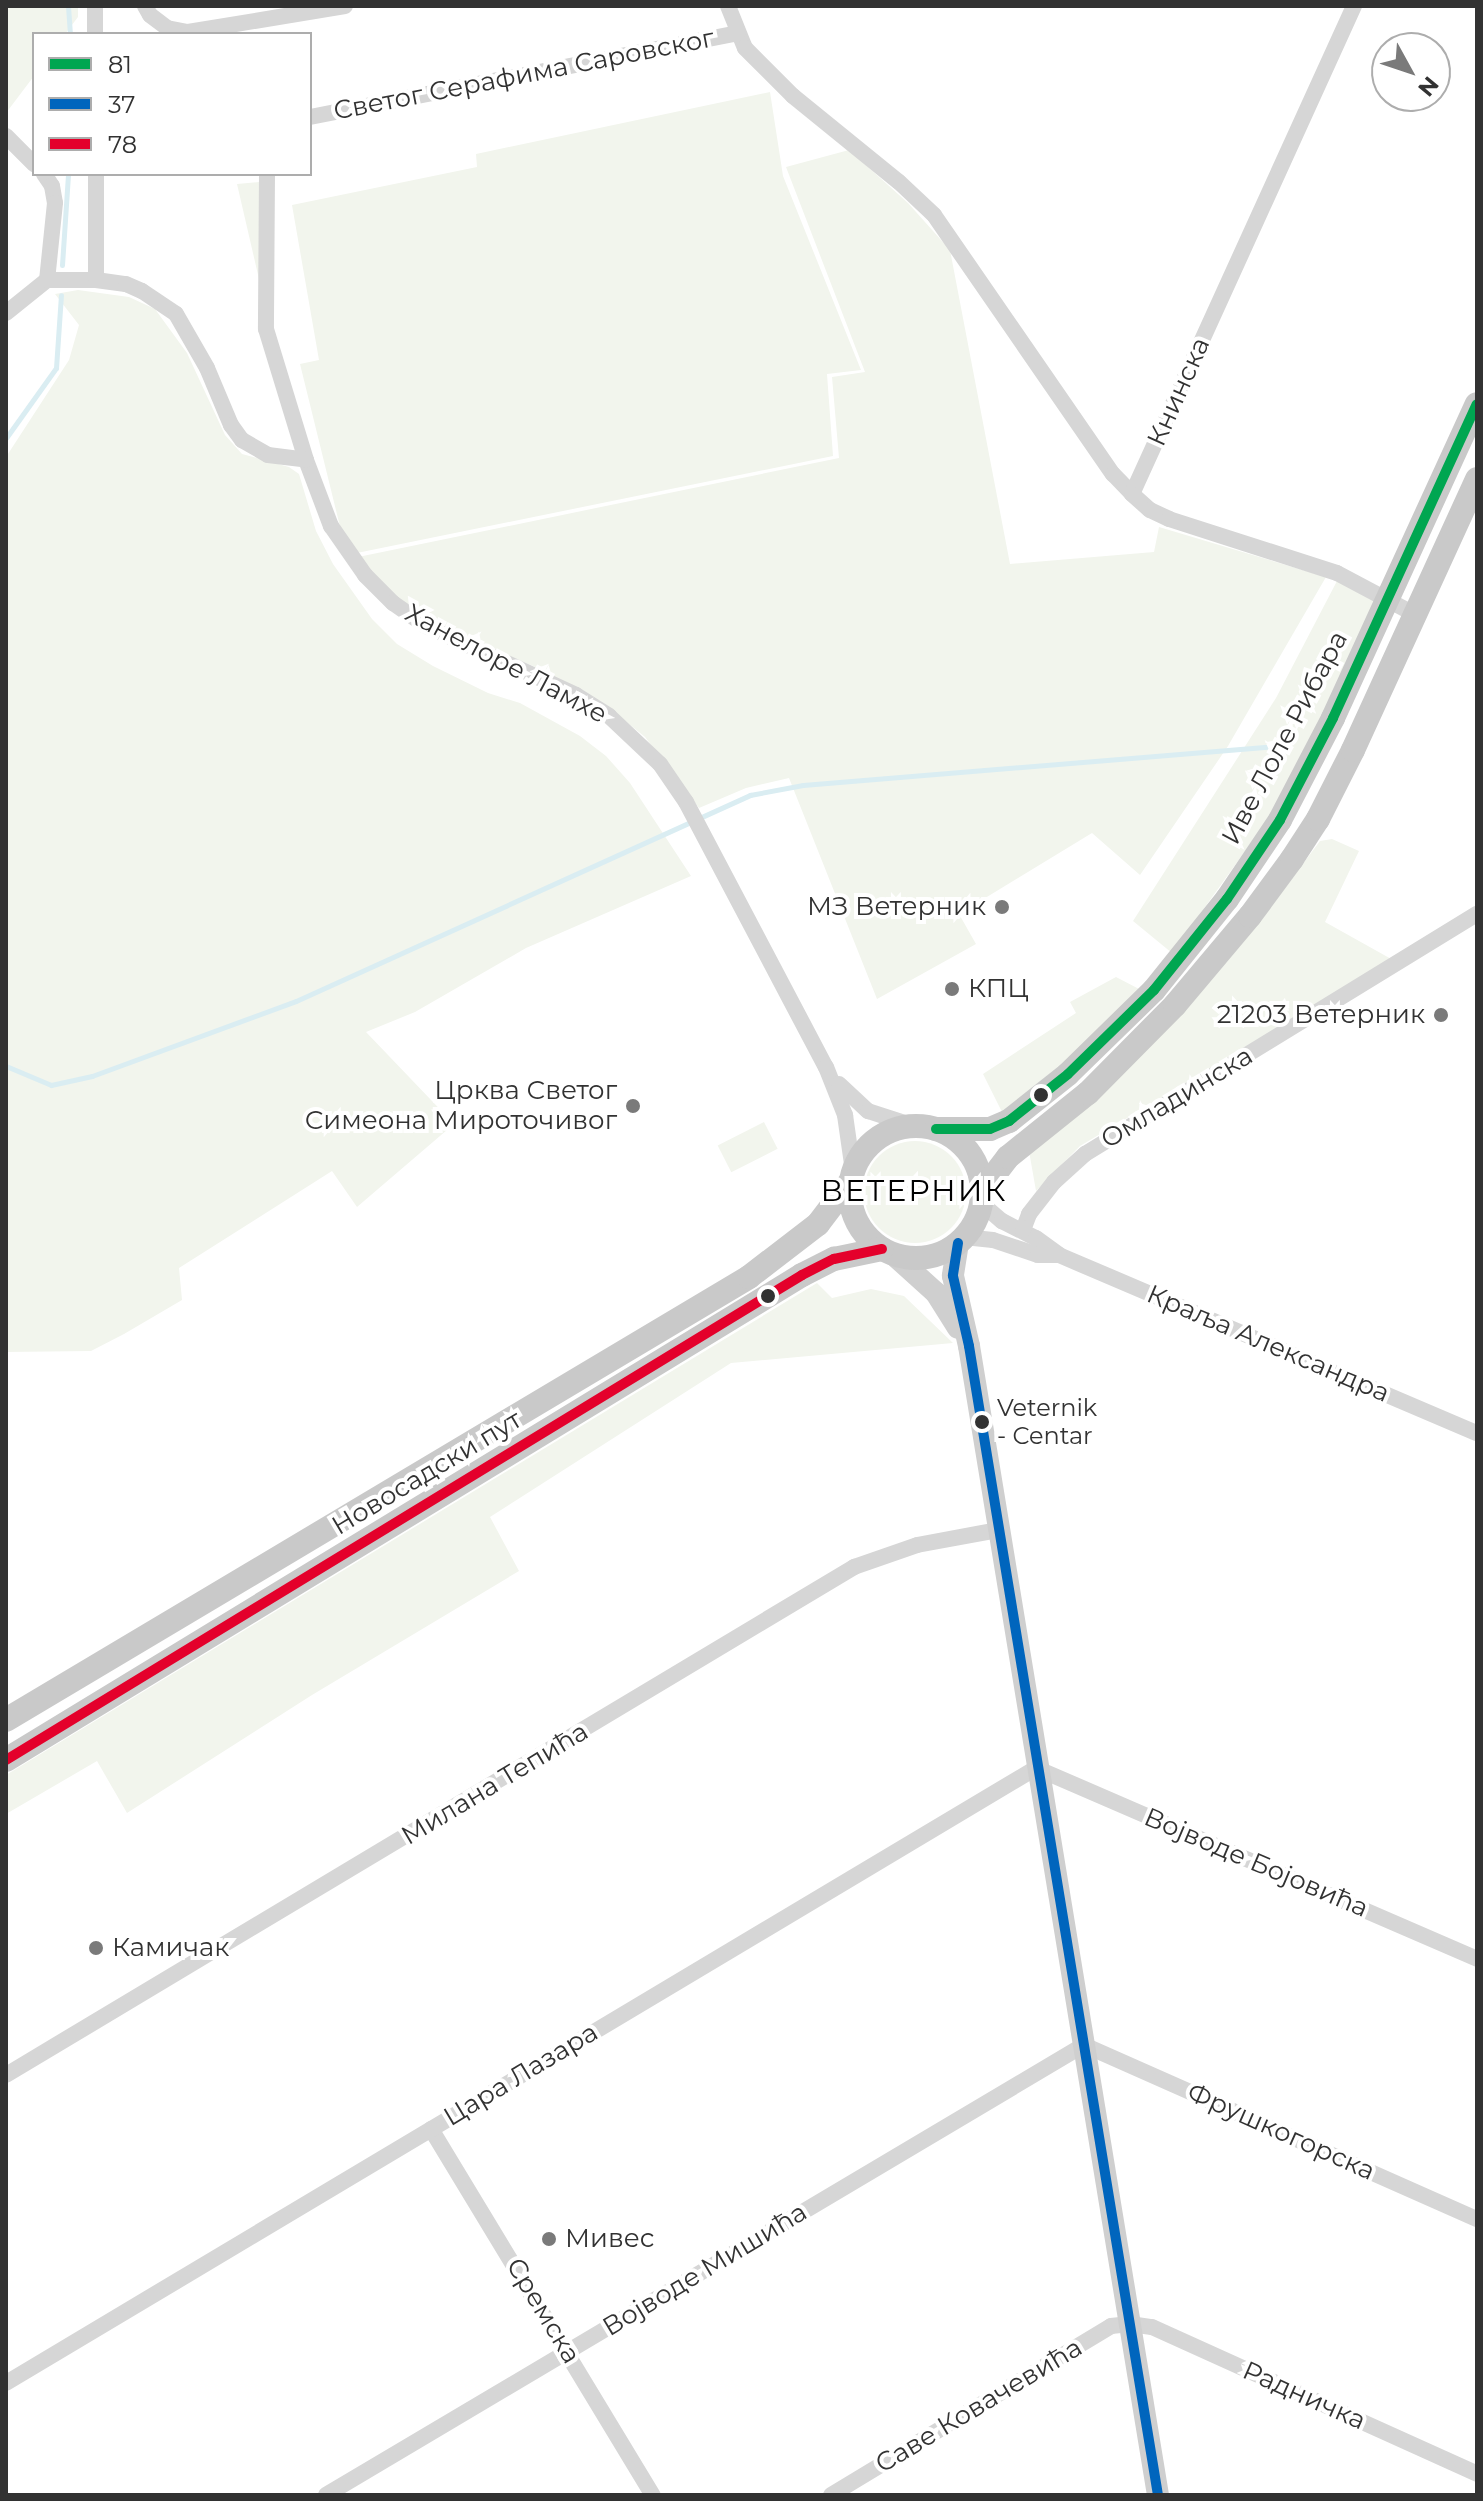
<!DOCTYPE html>
<html>
<head>
<meta charset="utf-8">
<style>
	body { margin:0 }
	#map { position:relative; width:1483px; height:2501px; overflow:hidden; background:#fff; font-family:Montserrat,sans-serif }
	div>[style] { position:absolute }
	.green>* { inset:0; background:#f2f5ed; transform-origin:0 0 }
	.round { border-radius:50% }
	.stream>* { height:5px; margin:-2.5px; padding:0 2.5px; transform-origin:2.5px; border-radius:2.5px; background:#daedf2 }
	.street>* { height:16px; margin:-8px; padding:0 8px; transform-origin:8px; border-radius:8px; background:#d6d6d6 }
	.secondary>* { height:22px; margin:-11px; padding:0 11px; transform-origin:11px; border-radius:11px; background:#cfcfcf }
	.primary>* { height:24px; margin:-12px; padding:0 12px; transform-origin:12px; border-radius:12px; background:#c9c9c9 }
	.primary>.ring { margin:-12px; padding:0; box-sizing:content-box; background:none; border:24px solid #c9c9c9; border-radius:50% }
	.bus-1>* { height:10px; margin:-5px; padding:0 5px; transform-origin:5px; border-radius:5px; background:#00a651 }
	.bus-2>* { height:10px; margin:-5px; padding:0 5px; transform-origin:5px; border-radius:5px; background:#0065bd }
	.bus-3>* { height:10px; margin:-5px; padding:0 5px; transform-origin:5px; border-radius:5px; background:#e4002b }
	.dots>* { width:22px; height:22px; translate:-50% -50%; box-sizing:border-box; border:4px solid #fff; border-radius:50% }
	span { translate:-50% -50%; white-space:nowrap; text-align:center; line-height:1.15; -webkit-text-stroke:8px #fff; paint-order:stroke }
	.bus-label { font-size:24px; color:#323232 }
	.left { translate:0 -50%; text-align:left }
	.street-label { font-size:26px; color:#323232 }
	.poi-label { font-size:26px; color:#323232 }
	.right { translate:-100% -50%; text-align:right }
	.quarter-label { font-size:30px; color:#000; letter-spacing:2px }
	.frame { position:absolute; inset:0; border:8px solid #323232; pointer-events:none }
	.legend { position:absolute; left:32px; top:32px; width:280px; height:144px; box-sizing:border-box; background:#fff; border:2px solid #adadad; margin:0; padding:10px 14px; list-style:none; font-size:24px; color:#323232 }
	.legend li { display:flex; align-items:center; gap:16px; height:40px }
	.legend b { width:40px; border:2px solid #adadad }
	.north { position:absolute; left:1371px; top:32px; width:80px; height:80px; box-sizing:border-box; background:#fff; border:2px solid #adadad; border-radius:50%; rotate:130deg; font-size:22px; font-weight:700; line-height:32px; text-align:center; color:#323232 }
	.north::after { content:''; display:block; margin:auto; width:28px; height:36px; background:#7a7a7a; clip-path:polygon(50% 0,100% 100%,50% 72%,0 100%) }
</style>
</head>
<body>
<div id="map">
	<div class="green">
		<div style="clip-path:polygon(6px 6px,78px 6px,78px 17px,65px 34px,34px 34px,34px 76px,6px 113px)"></div>
		<div style="clip-path:polygon(770px 92px,783px 176px,861px 370px,827px 374px,833px 456px,347px 555px,300px 364px,319px 360px,292px 205px,477px 167px,476px 154px)"></div>
		<div style="clip-path:polygon(849px 150px,908px 203px,950px 250px,1010px 564px,1154px 552px,1159px 527px,1326px 577px,1228px 746px,1140px 875px,1092px 833px,959px 914px,976px 944px,877px 999px,789px 778px,746px 788px,699px 808px,645px 737px,607px 706px,533px 666px,468px 639px,399px 600px,358px 557px,839px 458px,832px 377px,865px 372px,786px 167px)"></div>
		<div style="clip-path:polygon(260px 182px,262px 292px,237px 184px)"></div>
		<div style="clip-path:polygon(78px 290px,129px 297px,155px 309px,187px 353px,225px 435px,242px 454px,289px 467px,299px 474px,316px 531px,333px 564px,372px 619px,397px 644px,433px 666px,488px 693px,520px 703px,580px 736px,606px 756px,630px 783px,691px 876px,526px 948px,415px 1012px,366px 1032px,454px 1124px,357px 1207px,332px 1171px,179px 1268px,182px 1300px,124px 1334px,91px 1351px,6px 1352px,6px 457px,69px 360px,79px 325px,55px 294px)"></div>
		<div style="clip-path:polygon(1337px 581px,1378px 601px,1281px 801px,1172px 953px,1133px 921px,1276px 698px)"></div>
		<div style="clip-path:polygon(1332px 839px,1359px 851px,1325px 922px,1393px 960px,1080px 1146px,1036px 1191px,1029px 1151px,1269px 909px,1320px 841px)"></div>
		<div style="clip-path:polygon(1116px 977px,1141px 990px,1083px 1047px,1002px 1112px,983px 1074px,1076px 1013px,1070px 1002px)"></div>
		<div style="left:764px;top:1122px;width:30px;height:52px;rotate:63deg"></div>
		<div class="round" style="left:864px;top:1141px;width:102px;height:102px"></div>
		<div style="clip-path:polygon(817px 1283px,832px 1298px,871px 1289px,904px 1296px,953px 1343px,731px 1363px,490px 1517px,519px 1571px,312px 1695px,127px 1813px,97px 1761px,6px 1814px,6px 1775px)"></div>
	</div>
	<div class="stream">
		<div style="left:68px;top:6px;width:28px;rotate:86deg"></div>
		<div style="left:62px;top:265px;width:91px;rotate:-86.2deg"></div>
		<div style="left:6px;top:438px;width:86px;rotate:-54.5deg"></div>
		<div style="left:56px;top:368px;width:73px;rotate:-86.1deg"></div>
		<div style="left:6px;top:1066px;width:49px;rotate:22.9deg"></div>
		<div style="left:51px;top:1085px;width:42px;rotate:-12.4deg"></div>
		<div style="left:92px;top:1076px;width:217px;rotate:-20.2deg"></div>
		<div style="left:296px;top:1001px;width:499px;rotate:-24.4deg"></div>
		<div style="left:750px;top:795px;width:54px;rotate:-10.7deg"></div>
		<div style="left:803px;top:785px;width:466px;rotate:-4.7deg"></div>
	</div>
	<div class="street">
		<div style="left:95px;top:6px;width:28px;rotate:90deg"></div>
		<div style="left:145px;top:6px;width:10px;rotate:61deg"></div>
		<div style="left:150px;top:15px;width:21px;rotate:37deg"></div>
		<div style="left:167px;top:28px;width:21px;rotate:11deg"></div>
		<div style="left:188px;top:32px;width:159px;rotate:-9.4deg"></div>
		<div style="left:728px;top:6px;width:45px;rotate:68deg"></div>
		<div style="left:745px;top:48px;width:68px;rotate:45deg"></div>
		<div style="left:793px;top:96px;width:136px;rotate:39.1deg"></div>
		<div style="left:899px;top:182px;width:48px;rotate:43.3deg"></div>
		<div style="left:934px;top:215px;width:315px;rotate:55.4deg"></div>
		<div style="left:1113px;top:474px;width:28px;rotate:46deg"></div>
		<div style="left:1354px;top:6px;width:536px;rotate:114.46deg"></div>
		<div style="left:1132px;top:494px;width:24px;rotate:42deg"></div>
		<div style="left:1150px;top:510px;width:21px;rotate:25deg"></div>
		<div style="left:1169px;top:519px;width:176px;rotate:17.8deg"></div>
		<div style="left:1337px;top:573px;width:89px;rotate:28deg"></div>
		<div style="left:310px;top:117px;width:436px;rotate:-11.1deg"></div>
		<div style="left:6px;top:136px;width:40px;rotate:45deg"></div>
		<div style="left:44px;top:174px;width:14px;rotate:56deg"></div>
		<div style="left:52px;top:186px;width:17px;rotate:80deg"></div>
		<div style="left:55px;top:203px;width:77px;rotate:95.9deg"></div>
		<div style="left:96px;top:174px;width:106px;rotate:90deg"></div>
		<div style="left:267px;top:174px;width:155px;rotate:90.4deg"></div>
		<div style="left:266px;top:329px;width:137px;rotate:73deg"></div>
		<div style="left:306px;top:460px;width:71px;rotate:69.3deg"></div>
		<div style="left:331px;top:526px;width:60px;rotate:55.2deg"></div>
		<div style="left:365px;top:575px;width:40px;rotate:45deg"></div>
		<div style="left:393px;top:603px;width:38px;rotate:35deg"></div>
		<div style="left:424px;top:625px;width:167px;rotate:24.7deg"></div>
		<div style="left:576px;top:695px;width:39px;rotate:32deg"></div>
		<div style="left:609px;top:716px;width:70px;rotate:43.3deg"></div>
		<div style="left:660px;top:764px;width:46px;rotate:55.6deg"></div>
		<div style="left:686px;top:802px;width:300px;rotate:62.2deg"></div>
		<div style="left:826px;top:1067px;width:52px;rotate:68.4deg"></div>
		<div style="left:845px;top:1115px;width:57px;rotate:81.9deg"></div>
		<div style="left:6px;top:313px;width:53px;rotate:-38.8deg"></div>
		<div style="left:47px;top:280px;width:49px"></div>
		<div style="left:96px;top:280px;width:30px;rotate:8deg"></div>
		<div style="left:126px;top:284px;width:17px;rotate:24deg"></div>
		<div style="left:142px;top:291px;width:41px;rotate:34.1deg"></div>
		<div style="left:176px;top:314px;width:62px;rotate:60.1deg"></div>
		<div style="left:207px;top:368px;width:62px;rotate:67.2deg"></div>
		<div style="left:231px;top:425px;width:19px;rotate:54deg"></div>
		<div style="left:242px;top:440px;width:30px;rotate:30deg"></div>
		<div style="left:268px;top:455px;width:38px;rotate:7deg"></div>
		<div style="left:839px;top:1084px;width:40px;rotate:43deg"></div>
		<div style="left:868px;top:1111px;width:48px;rotate:18.1deg"></div>
		<div style="left:981px;top:1203px;width:28px;rotate:41deg"></div>
		<div style="left:1002px;top:1221px;width:38px;rotate:27deg"></div>
		<div style="left:1036px;top:1238px;width:29px;rotate:36deg"></div>
		<div style="left:1059px;top:1255px;width:454px;rotate:23.1deg"></div>
		<div style="left:1023px;top:1230px;width:17px;rotate:-69deg"></div>
		<div style="left:1029px;top:1214px;width:41px;rotate:-52deg"></div>
		<div style="left:1054px;top:1182px;width:42px;rotate:-42.1deg"></div>
		<div style="left:1085px;top:1154px;width:460px;rotate:-31.5deg"></div>
		<div style="left:964px;top:1237px;width:29px;rotate:6deg"></div>
		<div style="left:993px;top:1240px;width:47px;rotate:18.4deg"></div>
		<div style="left:1038px;top:1255px;width:21px"></div>
		<div style="left:6px;top:2075px;width:989px;rotate:-30.92deg"></div>
		<div style="left:854px;top:1567px;width:67px;rotate:-19.2deg"></div>
		<div style="left:917px;top:1545px;width:82px;rotate:-10.5deg"></div>
		<div style="left:431px;top:2129px;width:428px;rotate:58.8deg"></div>
		<div style="left:6px;top:2383px;width:1200px;rotate:-30.84deg"></div>
		<div style="left:1036px;top:1768px;width:481px;rotate:23.4deg"></div>
		<div style="left:326px;top:2495px;width:882px;rotate:-30.7deg"></div>
		<div style="left:1084px;top:2045px;width:430px;rotate:23.9deg"></div>
		<div style="left:831px;top:2495px;width:327px;rotate:-31.1deg"></div>
		<div style="left:1111px;top:2326px;width:19px;rotate:-6deg"></div>
		<div style="left:1130px;top:2324px;width:22px;rotate:8deg"></div>
		<div style="left:1152px;top:2327px;width:357px;rotate:24.3deg"></div>
	</div>
	<div class="secondary">
		<div style="left:958px;top:1243px;width:33px;rotate:99deg"></div>
		<div style="left:953px;top:1276px;width:72px;rotate:77.1deg"></div>
		<div style="left:969px;top:1346px;width:1164px;rotate:80.66deg"></div>
		<div style="left:893px;top:1254px;width:58px;rotate:42.2deg"></div>
		<div style="left:936px;top:1293px;width:41px;rotate:57.8deg"></div>
	</div>
	<div class="primary">
		<div class="ring" style="left:850px;top:1126px;width:108px;height:108px"></div>
		<div style="left:936px;top:1129px;width:54px"></div>
		<div style="left:990px;top:1129px;width:21px;rotate:-23deg"></div>
		<div style="left:1009px;top:1121px;width:75px;rotate:-38.5deg"></div>
		<div style="left:1068px;top:1074px;width:120px;rotate:-44.3deg"></div>
		<div style="left:1154px;top:990px;width:117px;rotate:-51.3deg"></div>
		<div style="left:1227px;top:899px;width:95px;rotate:-56.1deg"></div>
		<div style="left:1280px;top:820px;width:115px;rotate:-62.5deg"></div>
		<div style="left:1333px;top:718px;width:345px;rotate:-65.4deg"></div>
		<div style="left:982px;top:1191px;width:43px;rotate:-52.6deg"></div>
		<div style="left:1008px;top:1157px;width:102px;rotate:-38.7deg"></div>
		<div style="left:1088px;top:1093px;width:124px;rotate:-45.3deg"></div>
		<div style="left:1175px;top:1005px;width:116px;rotate:-49.9deg"></div>
		<div style="left:1250px;top:916px;width:71px;rotate:-53.6deg"></div>
		<div style="left:1292px;top:859px;width:48px;rotate:-57deg"></div>
		<div style="left:1318px;top:819px;width:77px;rotate:-63.1deg"></div>
		<div style="left:1353px;top:750px;width:298px;rotate:-65.4deg"></div>
		<div style="left:6px;top:1720px;width:865px;rotate:-30.8deg"></div>
		<div style="left:749px;top:1277px;width:87px;rotate:-37.5deg"></div>
		<div style="left:818px;top:1224px;width:53px;rotate:-52.7deg"></div>
		<div style="left:6px;top:1760px;width:932px;rotate:-31.35deg"></div>
		<div style="left:802px;top:1275px;width:36px;rotate:-27deg"></div>
		<div style="left:834px;top:1259px;width:49px;rotate:-11.8deg"></div>
	</div>
	<div class="bus-1">
		<div style="left:936px;top:1129px;width:54px"></div>
		<div style="left:990px;top:1129px;width:21px;rotate:-23deg"></div>
		<div style="left:1009px;top:1121px;width:75px;rotate:-38.5deg"></div>
		<div style="left:1068px;top:1074px;width:120px;rotate:-44.3deg"></div>
		<div style="left:1154px;top:990px;width:117px;rotate:-51.3deg"></div>
		<div style="left:1227px;top:899px;width:95px;rotate:-56.1deg"></div>
		<div style="left:1280px;top:820px;width:115px;rotate:-62.5deg"></div>
		<div style="left:1333px;top:718px;width:345px;rotate:-65.4deg"></div>
	</div>
	<div class="bus-2">
		<div style="left:958px;top:1243px;width:33px;rotate:99deg"></div>
		<div style="left:953px;top:1276px;width:72px;rotate:77.1deg"></div>
		<div style="left:969px;top:1346px;width:1164px;rotate:80.66deg"></div>
	</div>
	<div class="bus-3">
		<div style="left:6px;top:1760px;width:932px;rotate:-31.35deg"></div>
		<div style="left:802px;top:1275px;width:36px;rotate:-27deg"></div>
		<div style="left:834px;top:1259px;width:49px;rotate:-11.8deg"></div>
	</div>
	<div class="dots">
		<div style="left:1002px;top:907px;background:#7a7a7a"></div>
		<div style="left:952px;top:989px;background:#7a7a7a"></div>
		<div style="left:1441px;top:1015px;background:#7a7a7a"></div>
		<div style="left:1041px;top:1095px;background:#323232"></div>
		<div style="left:633px;top:1106px;background:#7a7a7a"></div>
		<div style="left:768px;top:1296px;background:#323232"></div>
		<div style="left:982px;top:1422px;background:#323232"></div>
		<div style="left:96px;top:1948px;background:#7a7a7a"></div>
		<div style="left:549px;top:2239px;background:#7a7a7a"></div>
	</div>
	<div class="bus-label">
		<span class="left" style="left:997px;top:1422px">Veternik<br>- Centar</span>
	</div>
	<div class="street-label">
		<span style="left:524px;top:75px;rotate:-11deg">Светог Серафима Саровског</span>
		<span style="left:1179px;top:392px;rotate:-66deg">Книнска</span>
		<span style="left:506px;top:664px;rotate:28deg">Ханелоре Ламхе</span>
		<span style="left:1285px;top:738px;rotate:-62deg">Иве Лоле Рибара</span>
		<span style="left:1177px;top:1098px;rotate:-31deg">Омладинска</span>
		<span style="left:1268px;top:1344px;rotate:23deg">Краља Александра</span>
		<span style="left:427px;top:1473px;rotate:-31deg">Новосадски пут</span>
		<span style="left:495px;top:1784px;rotate:-31deg">Милана Тепића</span>
		<span style="left:1256px;top:1863px;rotate:23deg">Војводе Бојовића</span>
		<span style="left:521px;top:2075px;rotate:-31deg">Цара Лазара</span>
		<span style="left:1281px;top:2132px;rotate:24deg">Фрушкогорска</span>
		<span style="left:705px;top:2270px;rotate:-31deg">Војводе Мишића</span>
		<span style="left:543px;top:2311px;rotate:59deg">Сремска</span>
		<span style="left:1304px;top:2396px;rotate:24deg">Радничка</span>
		<span style="left:979px;top:2406px;rotate:-31deg">Саве Ковачевића</span>
	</div>
	<div class="poi-label">
		<span class="right" style="left:986px;top:907px">МЗ Ветерник</span>
		<span class="left" style="left:968px;top:989px">КПЦ</span>
		<span class="right" style="left:1425px;top:1015px">21203 Ветерник</span>
		<span class="right" style="left:617px;top:1106px">Црква Светог<br>Симеона Мироточивог</span>
		<span class="left" style="left:112px;top:1948px">Камичак</span>
		<span class="left" style="left:565px;top:2239px">Мивес</span>
	</div>
	<div class="quarter-label">
		<span style="left:914px;top:1191px">ВЕТЕРНИК</span>
	</div>
	<div class="frame"></div>
	<ul class="legend">
	<li><b style="height:10px;background:#00a651"></b>81</li>
	<li><b style="height:10px;background:#0065bd"></b>37</li>
	<li><b style="height:10px;background:#e4002b"></b>78</li>
	</ul>
	<div class="north">N</div>
</div>
</body>
</html>
